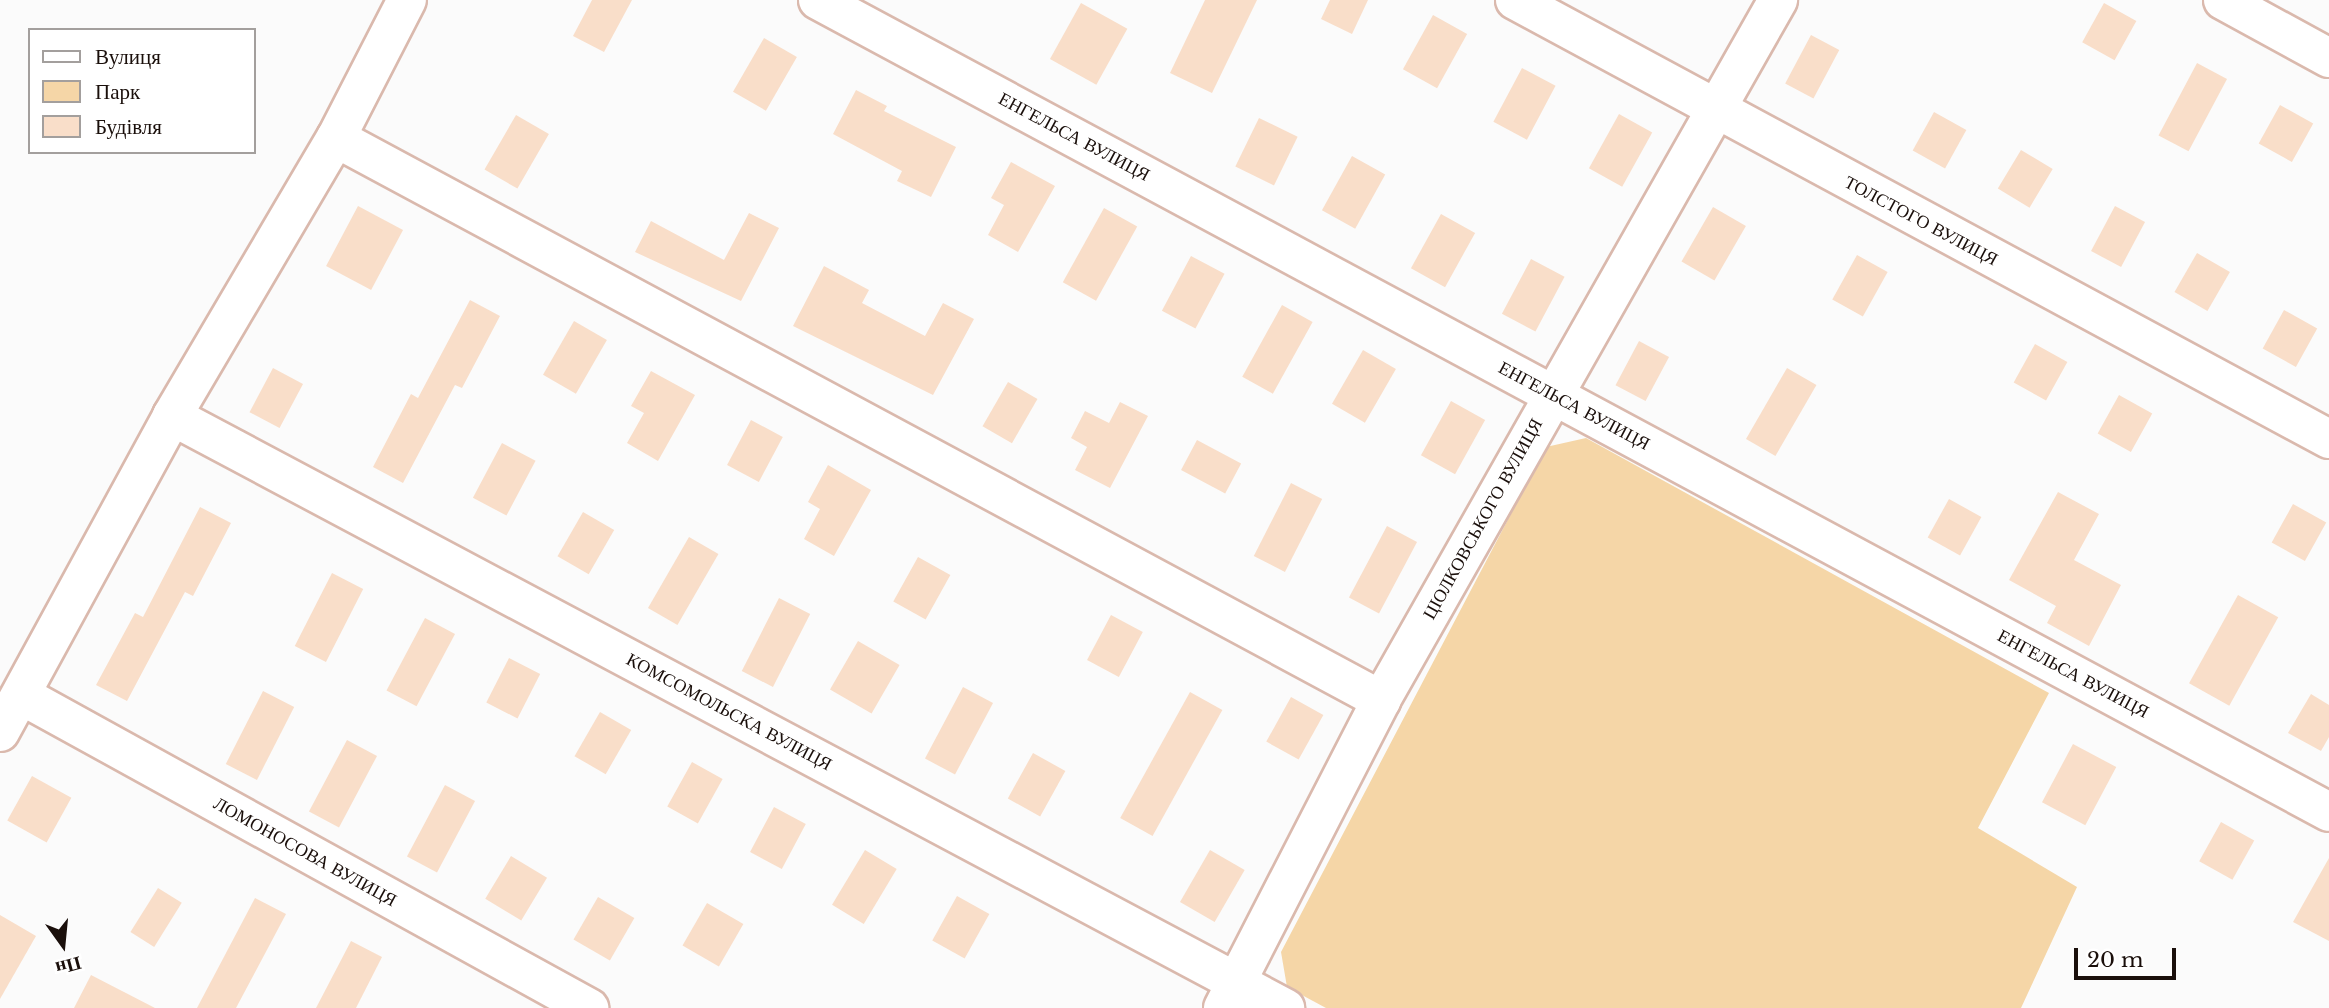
<!DOCTYPE html>
<html>
<head>
<meta charset="utf-8">
<style>
	body { margin:0 }
	#map { position:relative; width:2329px; height:1008px; overflow:hidden; background:#fbfbfb; font-family:"Libre Baskerville",serif }
	div>[style] { position:absolute }
	.green>* { inset:0; background:#f5d6a7 }
	.building>* { inset:0; background:#f9dec9; transform-origin:0 0 }
	.roads { filter:drop-shadow(2px 0 #dab9ad) drop-shadow(-2px 0 #dab9ad) drop-shadow(0 2px #dab9ad) drop-shadow(0 -2px #dab9ad) }
	.minor>* { height:38px; margin:-19px; padding:0 19px; transform-origin:19px; border-radius:19px; background:#fff }
	span { translate:-50% -50%; white-space:nowrap; text-align:center; line-height:1.15; -webkit-text-stroke:5px #fff; paint-order:stroke }
	.street-label { font-size:18px; color:#1a0f0b }
	.legend { position:absolute; left:28px; top:28px; width:228px; height:126px; box-sizing:border-box; background:#fff; border:2px solid #a39f9d; margin:0; padding:9px 12px; list-style:none; font-size:21px; color:#1a0f0b }
	.legend li { display:flex; align-items:center; gap:14px; height:35px }
	.legend b { width:35px; border:2px solid #a39f9d }
	.north { position:absolute; left:28px; top:910px; width:70px; height:70px; -webkit-text-stroke:5px #fff; paint-order:stroke; rotate:165deg; font-size:19px; font-weight:700; line-height:28px; text-align:center; color:#1a0f0b }
	.north::after { content:''; display:block; margin:auto; width:24px; height:32px; background:#1a0f0b; clip-path:polygon(50% 0,100% 100%,50% 72%,0 100%) }
	.scale { position:absolute; left:2074px; top:948px; width:102px; height:32px; box-sizing:border-box; border:4px solid #1a0f0b; border-top:0; padding-left:9px; font-size:21px; line-height:24px; white-space:nowrap; color:#1a0f0b; -webkit-text-stroke:5px #fff; paint-order:stroke }
</style>
</head>
<body>
<div id="map">
	<div class="green">
		<div style="clip-path:polygon(1586px 438px,2049px 693px,1978px 828px,2077px 887px,2021px 1008px,1326px 1008px,1287px 987px,1281px 952px,1546px 447px)"></div>
	</div>
	<div class="building">
		<div style="clip-path:polygon(592px 0,632px 0,604px 52px,573px 36px)"></div>
		<div style="clip-path:polygon(1205px 0,1257px 0,1212px 93px,1170px 73px)"></div>
		<div style="clip-path:polygon(1330px 0,1368px 0,1352px 34px,1321px 19px)"></div>
		<div style="left:1081px;top:3px;width:53px;height:64px;rotate:29deg"></div>
		<div style="left:2104px;top:3px;width:37px;height:45px;rotate:29deg"></div>
		<div style="left:1433px;top:15px;width:39px;height:62px;rotate:29deg"></div>
		<div style="left:1811px;top:35px;width:32px;height:55px;rotate:28deg"></div>
		<div style="left:764px;top:38px;width:38px;height:62px;rotate:30deg"></div>
		<div style="left:2197px;top:63px;width:34px;height:82px;rotate:28deg"></div>
		<div style="left:1522px;top:68px;width:38px;height:61px;rotate:28deg"></div>
		<div style="clip-path:polygon(856px 90px,887px 106px,884px 111px,956px 147px,931px 197px,897px 181px,902px 171px,833px 134px)"></div>
		<div style="left:2280px;top:105px;width:38px;height:44px;rotate:29deg"></div>
		<div style="left:1934px;top:112px;width:37px;height:44px;rotate:29deg"></div>
		<div style="left:1619px;top:114px;width:38px;height:62px;rotate:29deg"></div>
		<div style="left:516px;top:115px;width:38px;height:63px;rotate:30deg"></div>
		<div style="left:1259px;top:118px;width:43px;height:54px;rotate:26deg"></div>
		<div style="left:2021px;top:150px;width:37px;height:45px;rotate:31deg"></div>
		<div style="left:1352px;top:156px;width:38px;height:62px;rotate:29deg"></div>
		<div style="clip-path:polygon(1011px 162px,1055px 186px,1018px 252px,988px 235px,1004px 205px,991px 198px)"></div>
		<div style="left:358px;top:206px;width:51px;height:68px;rotate:28deg"></div>
		<div style="left:2115px;top:206px;width:34px;height:51px;rotate:28deg"></div>
		<div style="left:1713px;top:207px;width:38px;height:63px;rotate:30deg"></div>
		<div style="left:1104px;top:208px;width:38px;height:85px;rotate:29deg"></div>
		<div style="clip-path:polygon(749px 213px,779px 228px,741px 301px,635px 252px,651px 221px,724px 260px)"></div>
		<div style="left:1441px;top:214px;width:39px;height:62px;rotate:29deg"></div>
		<div style="left:2197px;top:253px;width:38px;height:45px;rotate:30deg"></div>
		<div style="left:1857px;top:255px;width:35px;height:51px;rotate:29deg"></div>
		<div style="left:1191px;top:256px;width:38px;height:62px;rotate:28deg"></div>
		<div style="left:1531px;top:259px;width:38px;height:62px;rotate:28deg"></div>
		<div style="clip-path:polygon(824px 266px,869px 290px,862px 303px,925px 336px,943px 303px,974px 319px,933px 395px,793px 326px)"></div>
		<div style="clip-path:polygon(470px 300px,500px 316px,462px 388px,455px 385px,403px 483px,373px 467px,411px 394px,418px 398px)"></div>
		<div style="left:1282px;top:305px;width:35px;height:82px;rotate:29deg"></div>
		<div style="left:2284px;top:310px;width:38px;height:44px;rotate:29deg"></div>
		<div style="left:574px;top:321px;width:38px;height:62px;rotate:30deg"></div>
		<div style="left:1639px;top:341px;width:34px;height:50px;rotate:28deg"></div>
		<div style="left:2035px;top:344px;width:37px;height:44px;rotate:29deg"></div>
		<div style="left:1363px;top:350px;width:38px;height:62px;rotate:30deg"></div>
		<div style="left:273px;top:368px;width:34px;height:50px;rotate:28deg"></div>
		<div style="left:1787px;top:368px;width:34px;height:82px;rotate:30deg"></div>
		<div style="clip-path:polygon(651px 371px,695px 395px,658px 461px,627px 443px,644px 413px,631px 406px)"></div>
		<div style="left:1008px;top:382px;width:34px;height:51px;rotate:30deg"></div>
		<div style="left:2119px;top:395px;width:38px;height:44px;rotate:29deg"></div>
		<div style="left:1451px;top:401px;width:39px;height:62px;rotate:29deg"></div>
		<div style="clip-path:polygon(1120px 402px,1148px 416px,1110px 488px,1075px 470px,1087px 447px,1071px 438px,1085px 411px,1109px 423px)"></div>
		<div style="left:751px;top:420px;width:36px;height:51px;rotate:28deg"></div>
		<div style="left:1197px;top:440px;width:50px;height:34px;rotate:28deg"></div>
		<div style="left:502px;top:443px;width:38px;height:62px;rotate:28deg"></div>
		<div style="clip-path:polygon(828px 465px,871px 490px,834px 556px,804px 539px,820px 509px,808px 502px)"></div>
		<div style="left:1291px;top:483px;width:35px;height:82px;rotate:27deg"></div>
		<div style="clip-path:polygon(2058px 492px,2099px 514px,2074px 560px,2121px 585px,2089px 646px,2047px 623px,2056px 606px,2009px 580px)"></div>
		<div style="left:1949px;top:499px;width:37px;height:44px;rotate:29deg"></div>
		<div style="left:2293px;top:504px;width:38px;height:44px;rotate:29deg"></div>
		<div style="clip-path:polygon(200px 507px,231px 523px,193px 596px,185px 592px,127px 701px,96px 685px,135px 613px,143px 617px)"></div>
		<div style="left:583px;top:512px;width:36px;height:51px;rotate:30deg"></div>
		<div style="left:1387px;top:526px;width:34px;height:81px;rotate:28deg"></div>
		<div style="left:689px;top:537px;width:34px;height:82px;rotate:30deg"></div>
		<div style="left:918px;top:557px;width:37px;height:51px;rotate:29deg"></div>
		<div style="left:332px;top:573px;width:35px;height:82px;rotate:27deg"></div>
		<div style="left:2238px;top:595px;width:46px;height:101px;rotate:29deg"></div>
		<div style="left:779px;top:598px;width:35px;height:82px;rotate:27deg"></div>
		<div style="left:1111px;top:615px;width:36px;height:51px;rotate:28deg"></div>
		<div style="left:425px;top:618px;width:34px;height:82px;rotate:28deg"></div>
		<div style="left:858px;top:641px;width:48px;height:56px;rotate:30deg"></div>
		<div style="left:509px;top:658px;width:35px;height:50px;rotate:27deg"></div>
		<div style="left:963px;top:687px;width:34px;height:81px;rotate:28deg"></div>
		<div style="left:263px;top:691px;width:35px;height:82px;rotate:27deg"></div>
		<div style="left:1190px;top:692px;width:37px;height:144px;rotate:29deg"></div>
		<div style="clip-path:polygon(2311px 694px,2329px 705px,2329px 737px,2321px 751px,2288px 733px)"></div>
		<div style="left:1291px;top:697px;width:37px;height:51px;rotate:29deg"></div>
		<div style="left:600px;top:712px;width:36px;height:51px;rotate:30deg"></div>
		<div style="left:347px;top:740px;width:34px;height:81px;rotate:28deg"></div>
		<div style="left:2073px;top:744px;width:49px;height:66px;rotate:28deg"></div>
		<div style="left:1033px;top:753px;width:37px;height:52px;rotate:29deg"></div>
		<div style="left:692px;top:762px;width:35px;height:51px;rotate:29deg"></div>
		<div style="left:32px;top:776px;width:45px;height:51px;rotate:29deg"></div>
		<div style="left:445px;top:785px;width:34px;height:81px;rotate:28deg"></div>
		<div style="left:774px;top:807px;width:36px;height:51px;rotate:28deg"></div>
		<div style="left:2221px;top:822px;width:38px;height:45px;rotate:29deg"></div>
		<div style="left:865px;top:850px;width:37px;height:64px;rotate:31deg"></div>
		<div style="left:1210px;top:850px;width:40px;height:60px;rotate:30deg"></div>
		<div style="left:511px;top:856px;width:42px;height:50px;rotate:31deg"></div>
		<div style="clip-path:polygon(2329px 858px,2329px 941px,2293px 922px)"></div>
		<div style="left:158px;top:888px;width:28px;height:52px;rotate:32deg"></div>
		<div style="left:957px;top:896px;width:37px;height:51px;rotate:29deg"></div>
		<div style="left:598px;top:897px;width:42px;height:49px;rotate:30deg"></div>
		<div style="clip-path:polygon(255px 898px,286px 914px,236px 1008px,197px 1008px)"></div>
		<div style="left:707px;top:903px;width:42px;height:49px;rotate:30deg"></div>
		<div style="clip-path:polygon(0 915px,36px 936px,0 999px)"></div>
		<div style="clip-path:polygon(351px 941px,382px 957px,356px 1008px,316px 1008px)"></div>
		<div style="clip-path:polygon(91px 975px,155px 1008px,74px 1008px)"></div>
	</div>
	<div class="roads">
		<div class="minor">
			<div style="left:818px;top:0;width:1715px;rotate:28.25deg"></div>
			<div style="left:1515px;top:0;width:925px;rotate:28.34deg"></div>
			<div style="left:2223px;top:0;width:121px;rotate:28.7deg"></div>
			<div style="left:336px;top:138px;width:1187px;rotate:28.27deg"></div>
			<div style="left:172px;top:416px;width:1261px;rotate:28.01deg"></div>
			<div style="left:21px;top:695px;width:649px;rotate:28.86deg"></div>
			<div style="left:0;top:732px;width:360px;rotate:-61.4deg"></div>
			<div style="left:172px;top:416px;width:323px;rotate:-59.5deg"></div>
			<div style="left:336px;top:138px;width:155px;rotate:-62.8deg"></div>
			<div style="left:1223px;top:1008px;width:346px;rotate:-62.8deg"></div>
			<div style="left:1381px;top:700px;width:805px;rotate:-60.44deg"></div>
		</div>
	</div>
	<div class="street-label">
		<span style="left:1074px;top:137px;rotate:28deg">ЕНГЕЛЬСА ВУЛИЦЯ</span>
		<span style="left:1921px;top:221px;rotate:28deg">ТОЛСТОГО ВУЛИЦЯ</span>
		<span style="left:1574px;top:406px;rotate:28deg">ЕНГЕЛЬСА ВУЛИЦЯ</span>
		<span style="left:1483px;top:519px;rotate:-61deg">ЦІОЛКОВСЬКОГО ВУЛИЦЯ</span>
		<span style="left:2073px;top:674px;rotate:28deg">ЕНГЕЛЬСА ВУЛИЦЯ</span>
		<span style="left:729px;top:712px;rotate:28deg">КОМСОМОЛЬСКА ВУЛИЦЯ</span>
		<span style="left:305px;top:852px;rotate:29deg">ЛОМОНОСОВА ВУЛИЦЯ</span>
	</div>
	<ul class="legend">
	<li><b style="height:9px;background:#fff"></b>Вулиця</li>
	<li><b style="height:19px;background:#f5d6a7"></b>Парк</li>
	<li><b style="height:19px;background:#f9dec9"></b>Будівля</li>
	</ul>
	<div class="north">Пн</div>
	<div class="scale">20 m</div>
</div>
</body>
</html>
